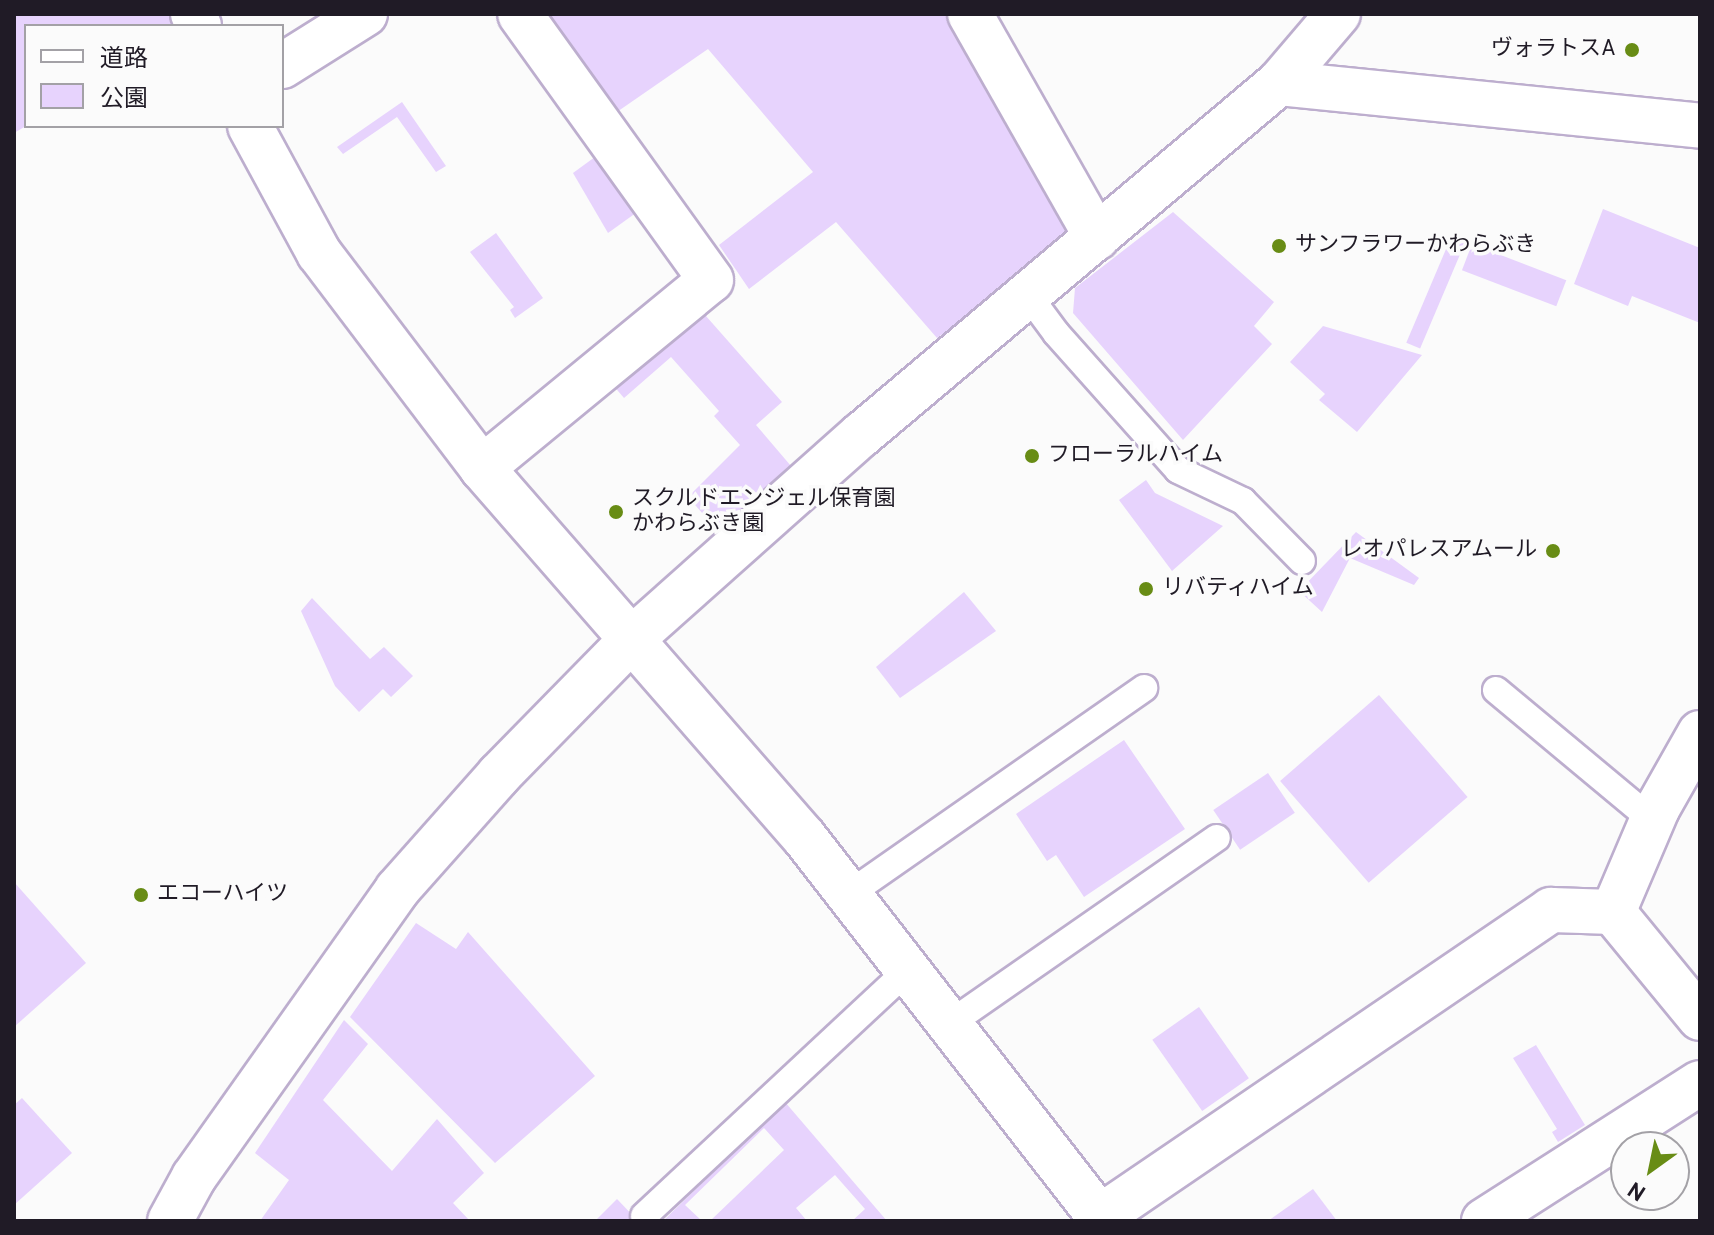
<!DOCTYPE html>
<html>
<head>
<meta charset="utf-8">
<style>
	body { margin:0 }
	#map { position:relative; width:1714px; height:1235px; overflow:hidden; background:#fbfbfb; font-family:Overpass,"Noto Sans JP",sans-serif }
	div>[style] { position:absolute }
	.green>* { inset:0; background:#e7d3fd; transform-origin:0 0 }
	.roads { filter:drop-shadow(2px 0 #bdaece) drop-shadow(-2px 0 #bdaece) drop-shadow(0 2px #bdaece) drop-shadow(0 -2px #bdaece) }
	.service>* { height:26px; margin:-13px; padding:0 13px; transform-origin:13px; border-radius:13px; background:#fff }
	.minor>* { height:44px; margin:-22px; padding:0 22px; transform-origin:22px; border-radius:22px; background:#fff }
	.dots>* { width:22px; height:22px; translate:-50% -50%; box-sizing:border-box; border:4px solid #fbfbfb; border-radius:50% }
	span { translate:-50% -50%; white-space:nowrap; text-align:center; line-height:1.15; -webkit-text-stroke:7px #fbfbfb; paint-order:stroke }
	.poi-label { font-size:22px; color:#201b26 }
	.right { translate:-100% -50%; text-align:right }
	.left { translate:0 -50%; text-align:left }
	.frame { position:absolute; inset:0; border:16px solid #201b26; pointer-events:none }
	.legend { position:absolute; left:24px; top:24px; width:260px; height:104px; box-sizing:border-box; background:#fbfbfb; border:2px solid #a3a1a6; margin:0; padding:10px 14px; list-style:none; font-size:24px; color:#201b26 }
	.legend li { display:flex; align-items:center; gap:16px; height:40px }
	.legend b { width:40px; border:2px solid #a3a1a6 }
	.north { position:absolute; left:1610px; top:1131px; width:80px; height:80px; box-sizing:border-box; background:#fbfbfb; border:2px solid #a3a1a6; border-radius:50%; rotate:213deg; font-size:22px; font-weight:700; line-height:32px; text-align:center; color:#201b26 }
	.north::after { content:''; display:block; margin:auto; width:28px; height:36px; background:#688c15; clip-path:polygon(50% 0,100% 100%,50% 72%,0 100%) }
</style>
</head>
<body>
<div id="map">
	<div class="green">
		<div style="clip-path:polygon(14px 14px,171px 14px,177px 26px,26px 26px,26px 126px,14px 133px)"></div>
		<div style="clip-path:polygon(544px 14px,947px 14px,1075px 239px,937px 338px,836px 222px,749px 289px,719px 245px,813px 172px,708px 49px,614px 114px)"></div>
		<div style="clip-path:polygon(402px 102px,446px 166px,436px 172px,397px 117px,343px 154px,337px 147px)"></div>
		<div style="clip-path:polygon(599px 154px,640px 210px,608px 233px,573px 173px)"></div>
		<div style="clip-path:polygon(1603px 209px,1700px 248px,1700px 323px,1632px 296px,1628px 306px,1574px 284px)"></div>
		<div style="clip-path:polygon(1173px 212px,1274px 302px,1254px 326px,1272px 344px,1183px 440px,1073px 313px,1075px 288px)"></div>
		<div style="clip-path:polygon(496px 233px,543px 298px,515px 318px,510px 310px,514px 307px,470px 252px)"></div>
		<div style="left:1452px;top:235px;width:15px;height:117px;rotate:23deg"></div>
		<div style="left:1472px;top:244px;width:101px;height:28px;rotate:21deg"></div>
		<div style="clip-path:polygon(698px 307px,782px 402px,756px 425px,791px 466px,718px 531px,688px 497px,740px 445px,714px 416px,719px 411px,671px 357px,624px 398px,612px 384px)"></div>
		<div style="clip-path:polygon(1323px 326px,1422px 355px,1357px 432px,1319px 400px,1325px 394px,1290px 362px)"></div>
		<div style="clip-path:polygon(1146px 480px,1155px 493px,1223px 526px,1172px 571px,1119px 500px)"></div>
		<div style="clip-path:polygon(1356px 532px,1419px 578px,1414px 585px,1350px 558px,1322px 612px,1299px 591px)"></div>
		<div style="clip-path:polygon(964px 592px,996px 631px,900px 698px,876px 667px)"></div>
		<div style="clip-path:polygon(312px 598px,370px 659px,384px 647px,413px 676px,391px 697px,383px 689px,359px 712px,335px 686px,301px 611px)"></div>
		<div style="left:1379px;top:695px;width:135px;height:131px;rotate:49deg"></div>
		<div style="clip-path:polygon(1124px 740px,1185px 829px,1084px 897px,1056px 855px,1047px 861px,1016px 814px)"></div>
		<div style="left:1268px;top:773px;width:48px;height:66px;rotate:56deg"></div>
		<div style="clip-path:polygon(14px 882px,86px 963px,14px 1027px)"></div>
		<div style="clip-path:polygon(416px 923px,456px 949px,468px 932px,595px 1076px,495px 1163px,350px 1017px)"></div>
		<div style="left:1199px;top:1007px;width:87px;height:57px;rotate:55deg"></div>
		<div style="clip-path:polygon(344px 1020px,368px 1044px,323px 1100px,392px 1171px,437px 1119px,484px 1173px,453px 1203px,470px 1221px,260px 1221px,289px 1180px,255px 1153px)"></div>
		<div style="clip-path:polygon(1536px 1045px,1585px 1125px,1558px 1142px,1552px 1132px,1557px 1129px,1513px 1058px)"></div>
		<div style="clip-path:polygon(22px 1098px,72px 1153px,14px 1205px,14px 1105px)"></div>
		<div style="clip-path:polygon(785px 1102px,887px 1221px,852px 1221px,865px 1209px,835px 1175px,796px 1208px,807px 1221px,710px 1221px,784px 1150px,764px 1128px,685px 1205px,702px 1221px,663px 1221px)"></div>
		<div style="clip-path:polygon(1313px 1189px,1337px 1221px,1268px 1221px)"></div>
		<div style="clip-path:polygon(617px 1199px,638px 1221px,595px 1221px)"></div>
	</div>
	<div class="roads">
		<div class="service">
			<div style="left:1028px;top:295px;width:47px;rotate:53.6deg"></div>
			<div style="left:1056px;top:333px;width:183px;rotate:48.3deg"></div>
			<div style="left:1178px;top:470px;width:72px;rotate:25.5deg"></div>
			<div style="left:1243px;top:501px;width:84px;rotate:45.5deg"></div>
			<div style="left:1496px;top:690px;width:204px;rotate:39.8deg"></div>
			<div style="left:849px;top:894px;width:360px;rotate:-34.9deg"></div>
			<div style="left:949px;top:1024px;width:326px;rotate:-34.8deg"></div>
			<div style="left:644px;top:1216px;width:361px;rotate:-43deg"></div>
		</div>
		<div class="minor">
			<div style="left:193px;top:14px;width:13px;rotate:63deg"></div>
			<div style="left:970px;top:14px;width:257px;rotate:60.4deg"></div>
			<div style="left:282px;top:66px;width:98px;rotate:-32.1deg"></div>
			<div style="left:1279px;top:83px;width:423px;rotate:5.8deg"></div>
			<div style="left:250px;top:126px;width:145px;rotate:61.5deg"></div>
			<div style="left:319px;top:253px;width:270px;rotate:52.8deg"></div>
			<div style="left:482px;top:468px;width:490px;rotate:48.9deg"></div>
			<div style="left:804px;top:837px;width:487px;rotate:52.1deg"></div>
			<div style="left:482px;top:468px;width:296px;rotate:-39.4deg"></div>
			<div style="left:711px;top:280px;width:327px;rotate:-125.7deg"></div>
			<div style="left:1700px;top:733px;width:87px;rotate:119.5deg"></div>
			<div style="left:1657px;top:809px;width:112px;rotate:113.1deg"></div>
			<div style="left:1613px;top:912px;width:137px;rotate:50.6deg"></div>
			<div style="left:1100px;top:1217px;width:546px;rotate:-34.24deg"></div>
			<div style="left:1551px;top:910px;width:62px;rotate:1.8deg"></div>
			<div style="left:170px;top:1221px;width:50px;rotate:-61.4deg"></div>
			<div style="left:194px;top:1177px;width:352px;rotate:-54.7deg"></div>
			<div style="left:397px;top:890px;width:154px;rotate:-48.4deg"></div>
			<div style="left:499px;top:775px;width:193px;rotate:-45.6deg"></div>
			<div style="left:634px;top:637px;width:304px;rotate:-41.7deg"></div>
			<div style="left:861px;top:435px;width:546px;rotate:-40.1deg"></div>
			<div style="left:1279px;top:83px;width:91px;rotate:-49.5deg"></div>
			<div style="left:1484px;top:1221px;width:256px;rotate:-32.6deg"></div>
		</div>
	</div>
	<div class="dots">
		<div style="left:1632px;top:50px;background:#688c15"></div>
		<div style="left:1279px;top:246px;background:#688c15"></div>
		<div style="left:1032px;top:456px;background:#688c15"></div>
		<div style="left:616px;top:512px;background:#688c15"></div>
		<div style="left:1553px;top:551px;background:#688c15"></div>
		<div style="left:1146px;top:589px;background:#688c15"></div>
		<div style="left:141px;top:895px;background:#688c15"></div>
	</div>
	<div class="poi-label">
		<span class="right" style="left:1616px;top:50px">ヴォラトスA</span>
		<span class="left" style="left:1295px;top:246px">サンフラワーかわらぶき</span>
		<span class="left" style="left:1048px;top:456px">フローラルハイム</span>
		<span class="left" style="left:632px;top:512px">スクルドエンジェル保育園<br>かわらぶき園</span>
		<span class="right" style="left:1537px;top:551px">レオパレスアムール</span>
		<span class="left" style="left:1162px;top:589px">リバティハイム</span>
		<span class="left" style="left:157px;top:895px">エコーハイツ</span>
	</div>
	<div class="frame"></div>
	<ul class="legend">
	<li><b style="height:10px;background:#fff"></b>道路</li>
	<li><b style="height:22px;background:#e7d3fd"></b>公園</li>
	</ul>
	<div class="north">N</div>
</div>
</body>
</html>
